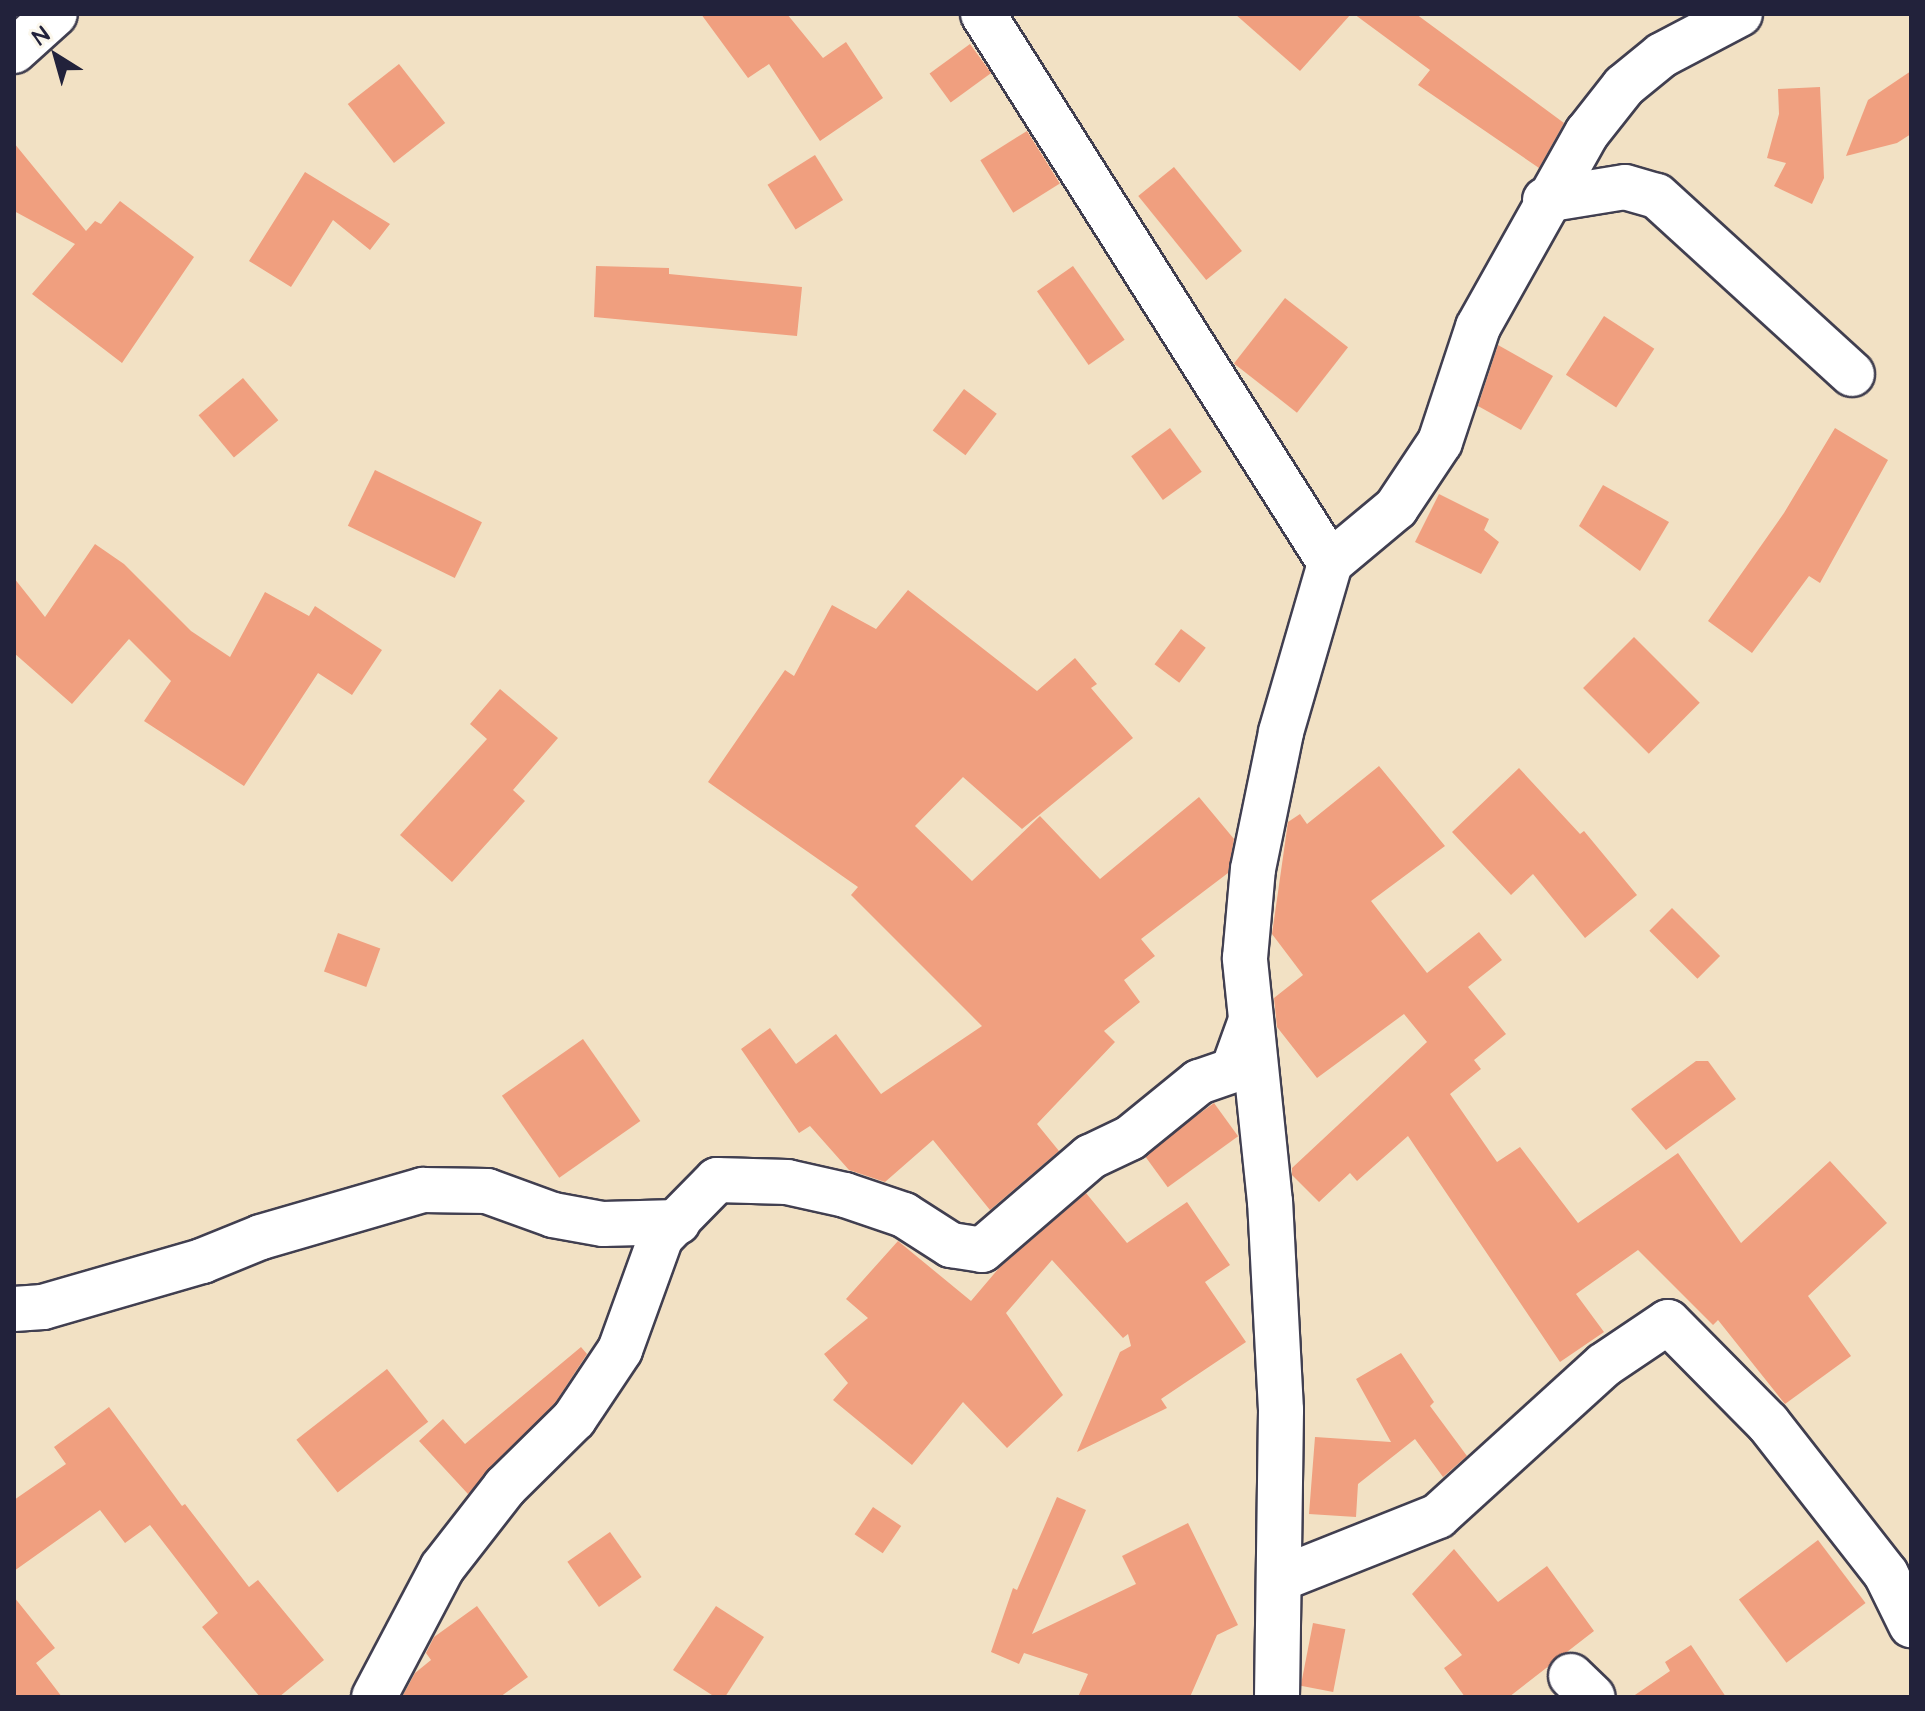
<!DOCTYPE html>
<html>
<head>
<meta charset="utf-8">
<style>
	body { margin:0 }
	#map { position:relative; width:1925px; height:1711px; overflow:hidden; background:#f2e1c4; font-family:"Architects Daughter",sans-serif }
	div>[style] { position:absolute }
	.building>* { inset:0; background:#f09f7f; transform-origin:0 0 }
	.roads { filter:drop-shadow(2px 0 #413f50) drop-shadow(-2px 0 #413f50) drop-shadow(0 2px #413f50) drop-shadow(0 -2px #413f50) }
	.minor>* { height:44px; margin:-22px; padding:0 22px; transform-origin:22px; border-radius:22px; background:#fff }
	span { translate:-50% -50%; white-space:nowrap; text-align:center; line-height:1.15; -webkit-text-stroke:8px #fbf7ec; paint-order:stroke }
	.frame { position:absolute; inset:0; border:16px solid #22223b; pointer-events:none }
	.north { position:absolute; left:16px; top:16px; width:80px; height:80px; -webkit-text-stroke:6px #fbf7ec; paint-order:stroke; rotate:323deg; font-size:22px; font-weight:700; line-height:32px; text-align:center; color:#22223b }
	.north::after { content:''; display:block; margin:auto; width:28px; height:36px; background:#22223b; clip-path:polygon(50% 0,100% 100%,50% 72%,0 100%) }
</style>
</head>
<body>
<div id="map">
	<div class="building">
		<div style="clip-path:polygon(701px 14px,787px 14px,823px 58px,846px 42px,883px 98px,820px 141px,769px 64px,748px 78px)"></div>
		<div style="clip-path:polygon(1235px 14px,1351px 14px,1300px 71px)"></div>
		<div style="clip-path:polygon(1354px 14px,1416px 14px,1564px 123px,1539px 168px,1418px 85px,1430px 70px)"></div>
		<div style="left:970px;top:44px;width:36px;height:50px;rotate:54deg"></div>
		<div style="left:399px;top:64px;width:75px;height:65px;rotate:52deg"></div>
		<div style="clip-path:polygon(1911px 71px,1911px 134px,1897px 143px,1846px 156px,1868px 100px)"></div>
		<div style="clip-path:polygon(1820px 87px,1824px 178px,1812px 204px,1774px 186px,1786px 163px,1767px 158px,1779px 114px,1778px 89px)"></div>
		<div style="left:1027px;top:131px;width:62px;height:55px;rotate:58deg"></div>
		<div style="clip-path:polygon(14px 143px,86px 231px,95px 221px,101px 224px,120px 201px,194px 257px,122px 363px,32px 294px,75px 244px,14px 211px)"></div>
		<div style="left:815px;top:155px;width:53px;height:56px;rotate:58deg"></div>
		<div style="left:1174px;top:167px;width:108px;height:46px;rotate:51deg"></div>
		<div style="clip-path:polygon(305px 172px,390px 224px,370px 250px,333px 220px,291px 287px,249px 261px)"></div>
		<div style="clip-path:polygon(596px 266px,669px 268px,669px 274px,802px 287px,797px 336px,594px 317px)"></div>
		<div style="left:1073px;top:266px;width:90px;height:44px;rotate:55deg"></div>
		<div style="left:1285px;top:298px;width:80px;height:83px;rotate:38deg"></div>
		<div style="left:1604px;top:316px;width:60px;height:70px;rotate:33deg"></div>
		<div style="clip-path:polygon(1498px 345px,1553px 376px,1521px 430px,1478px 406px)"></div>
		<div style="left:243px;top:378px;width:55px;height:58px;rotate:50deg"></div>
		<div style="left:964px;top:389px;width:41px;height:52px;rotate:37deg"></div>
		<div style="left:1170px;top:428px;width:54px;height:48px;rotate:54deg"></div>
		<div style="clip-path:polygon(1835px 428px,1888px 460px,1820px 583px,1809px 576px,1752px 653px,1708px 621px,1784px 513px)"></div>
		<div style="left:375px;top:470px;width:119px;height:62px;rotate:26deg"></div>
		<div style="clip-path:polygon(1603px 485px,1669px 522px,1640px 571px,1579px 526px)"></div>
		<div style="clip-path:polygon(1439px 494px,1489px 519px,1484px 530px,1499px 542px,1481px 574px,1415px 542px)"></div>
		<div style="clip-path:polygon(95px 544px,124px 564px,191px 631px,230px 657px,265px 592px,309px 616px,315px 606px,382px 650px,352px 695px,318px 673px,244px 786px,144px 721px,171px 681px,129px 639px,72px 704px,14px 653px,14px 578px,45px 617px)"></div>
		<div style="clip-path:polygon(908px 590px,1037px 691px,1075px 658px,1097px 684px,1091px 688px,1133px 738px,1022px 829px,963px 777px,915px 826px,972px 881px,1040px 816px,1100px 879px,1199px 797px,1234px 839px,1228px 873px,1141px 939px,1155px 956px,1124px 980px,1140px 1002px,1104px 1031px,1115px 1042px,1037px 1124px,1059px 1151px,990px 1210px,933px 1140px,885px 1182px,849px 1170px,810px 1126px,799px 1133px,741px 1049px,770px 1028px,796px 1064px,836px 1034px,881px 1094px,982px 1026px,851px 895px,858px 887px,708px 782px,785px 670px,794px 676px,832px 605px,876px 629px)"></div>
		<div style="left:1181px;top:629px;width:31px;height:44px;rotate:37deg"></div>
		<div style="left:1634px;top:637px;width:93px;height:72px;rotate:45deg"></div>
		<div style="clip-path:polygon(500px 689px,558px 738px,513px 790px,525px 801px,452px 882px,400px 835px,487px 739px,470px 724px)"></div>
		<div style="clip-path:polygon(1379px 766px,1445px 846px,1371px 901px,1427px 973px,1479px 932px,1502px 960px,1468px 987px,1506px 1034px,1474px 1060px,1481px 1069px,1450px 1094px,1497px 1162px,1520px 1147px,1578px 1223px,1678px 1153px,1741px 1243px,1830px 1161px,1887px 1223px,1808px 1296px,1851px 1356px,1785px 1404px,1718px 1320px,1713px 1325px,1638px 1250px,1576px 1294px,1604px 1332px,1560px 1362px,1408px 1136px,1357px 1181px,1350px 1173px,1319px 1202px,1292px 1175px,1292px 1168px,1427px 1042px,1404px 1014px,1317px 1078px,1277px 1027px,1274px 998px,1303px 975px,1272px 934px,1288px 822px,1300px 814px,1307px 824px)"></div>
		<div style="clip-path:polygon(1519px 768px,1580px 834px,1584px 831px,1637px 895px,1585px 938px,1533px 874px,1511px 895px,1452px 832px)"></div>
		<div style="left:1672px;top:908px;width:68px;height:32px;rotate:45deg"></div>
		<div style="left:338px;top:933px;width:45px;height:41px;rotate:20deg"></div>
		<div style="left:583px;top:1039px;width:100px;height:99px;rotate:55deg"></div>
		<div style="clip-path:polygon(1696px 1061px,1708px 1061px,1736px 1099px,1666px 1150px,1631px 1109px)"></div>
		<div style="left:1214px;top:1103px;width:41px;height:87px;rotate:54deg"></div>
		<div style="clip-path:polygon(1086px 1193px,1127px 1243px,1187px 1202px,1230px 1265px,1205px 1282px,1246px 1342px,1161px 1399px,1167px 1408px,1077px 1452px,1120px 1352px,1131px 1346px,1128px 1334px,1123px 1338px,1052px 1260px,1006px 1313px,1063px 1395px,1007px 1448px,963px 1402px,912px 1465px,833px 1400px,848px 1383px,824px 1354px,868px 1318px,846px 1299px,898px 1241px,971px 1301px,999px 1268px)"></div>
		<div style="clip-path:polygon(581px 1347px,587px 1354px,555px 1403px,468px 1494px,419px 1441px,443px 1419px,465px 1444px)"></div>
		<div style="clip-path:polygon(1401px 1353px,1434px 1402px,1430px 1406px,1467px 1456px,1443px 1477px,1415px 1439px,1358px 1484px,1356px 1517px,1309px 1514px,1315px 1437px,1391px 1442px,1356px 1379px)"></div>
		<div style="left:387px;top:1369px;width:67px;height:115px;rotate:52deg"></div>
		<div style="clip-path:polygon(109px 1407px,182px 1506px,185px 1504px,249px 1587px,258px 1580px,324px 1660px,279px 1697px,260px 1697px,202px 1627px,218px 1613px,150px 1525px,125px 1543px,100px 1510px,14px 1571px,14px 1500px,66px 1464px,54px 1447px)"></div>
		<div style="clip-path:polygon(1057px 1497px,1086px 1510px,1032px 1634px,1136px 1584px,1122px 1556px,1188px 1523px,1238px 1625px,1217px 1635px,1190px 1697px,1078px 1697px,1088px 1674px,1024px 1653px,1019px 1664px,991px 1652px,1013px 1588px,1017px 1590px)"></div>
		<div style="left:873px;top:1507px;width:34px;height:33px;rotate:34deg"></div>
		<div style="left:610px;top:1532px;width:55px;height:52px;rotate:55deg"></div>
		<div style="left:1818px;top:1540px;width:79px;height:99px;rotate:53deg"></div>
		<div style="clip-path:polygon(1454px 1549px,1498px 1602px,1547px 1566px,1594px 1631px,1509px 1697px,1465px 1697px,1444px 1668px,1462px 1655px,1412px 1594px)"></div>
		<div style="clip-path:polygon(14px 1597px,55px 1648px,36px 1663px,62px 1697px,14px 1697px)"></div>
		<div style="clip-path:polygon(477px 1606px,528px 1677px,500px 1697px,402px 1697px,415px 1673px,431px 1660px,426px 1653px,434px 1637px)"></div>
		<div style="clip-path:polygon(716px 1606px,764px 1637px,725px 1697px,715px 1697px,673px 1670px)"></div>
		<div style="left:1313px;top:1623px;width:33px;height:64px;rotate:11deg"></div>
		<div style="clip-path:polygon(1691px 1645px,1726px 1697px,1632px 1697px,1670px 1671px,1665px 1662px)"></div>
	</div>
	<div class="roads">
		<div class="minor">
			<div style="left:983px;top:14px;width:649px;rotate:57.7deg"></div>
			<div style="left:14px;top:51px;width:55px;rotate:-42.1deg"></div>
			<div style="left:1545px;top:200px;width:81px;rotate:-9.2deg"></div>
			<div style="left:1625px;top:187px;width:33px;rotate:16deg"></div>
			<div style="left:1657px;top:196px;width:264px;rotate:42.4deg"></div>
			<div style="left:14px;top:1309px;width:29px;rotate:-4deg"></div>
			<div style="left:43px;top:1307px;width:166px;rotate:-16.1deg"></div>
			<div style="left:202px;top:1261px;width:64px;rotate:-22.1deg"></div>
			<div style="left:261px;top:1237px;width:169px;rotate:-16.2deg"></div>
			<div style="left:423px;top:1190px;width:64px;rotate:0.9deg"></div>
			<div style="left:487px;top:1191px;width:70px;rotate:20deg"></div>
			<div style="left:553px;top:1215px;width:51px;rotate:10.2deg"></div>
			<div style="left:603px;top:1224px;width:75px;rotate:-1.5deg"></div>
			<div style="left:1280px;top:1579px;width:170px;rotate:-21.7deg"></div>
			<div style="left:1438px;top:1516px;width:224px;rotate:-42.3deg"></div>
			<div style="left:1604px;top:1365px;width:77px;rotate:-33.9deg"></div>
			<div style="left:1668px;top:1322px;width:142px;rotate:45.3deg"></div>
			<div style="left:1768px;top:1423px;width:192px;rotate:52deg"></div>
			<div style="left:1886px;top:1574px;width:57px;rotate:63.9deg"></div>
			<div style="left:1571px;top:1676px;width:30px;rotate:44deg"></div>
			<div style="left:374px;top:1697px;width:146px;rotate:-62.2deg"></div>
			<div style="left:442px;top:1568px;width:103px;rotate:-52.1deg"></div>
			<div style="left:505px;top:1487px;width:97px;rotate:-44.6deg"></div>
			<div style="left:574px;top:1419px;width:83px;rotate:-56.3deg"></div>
			<div style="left:620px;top:1350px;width:120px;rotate:-70.1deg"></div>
			<div style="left:661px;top:1237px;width:80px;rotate:-45.5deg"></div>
			<div style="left:717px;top:1180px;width:70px;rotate:1.6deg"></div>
			<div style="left:787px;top:1182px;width:59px;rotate:12.6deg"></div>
			<div style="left:845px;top:1195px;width:62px;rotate:18.7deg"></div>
			<div style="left:904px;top:1215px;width:56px;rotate:32.6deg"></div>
			<div style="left:951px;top:1245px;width:31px;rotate:9deg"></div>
			<div style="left:982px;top:1250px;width:143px;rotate:-40.7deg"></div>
			<div style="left:1090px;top:1157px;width:44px;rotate:-25.4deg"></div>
			<div style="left:1130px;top:1138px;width:89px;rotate:-39.1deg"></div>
			<div style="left:1199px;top:1082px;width:36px;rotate:-19deg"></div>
			<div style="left:1233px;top:1070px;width:53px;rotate:-70.2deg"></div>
			<div style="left:1277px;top:1697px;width:287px;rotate:-89.2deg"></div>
			<div style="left:1281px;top:1410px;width:208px;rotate:-93deg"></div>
			<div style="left:1270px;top:1202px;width:245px;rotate:-95.9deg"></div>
			<div style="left:1245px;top:958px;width:89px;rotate:-84.9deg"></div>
			<div style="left:1253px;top:869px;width:140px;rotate:-78.4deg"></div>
			<div style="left:1281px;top:732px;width:176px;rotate:-73.8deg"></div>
			<div style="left:1330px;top:563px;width:86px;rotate:-39.8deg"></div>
			<div style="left:1396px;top:508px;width:79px;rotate:-56.3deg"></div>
			<div style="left:1440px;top:442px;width:121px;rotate:-71.7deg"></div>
			<div style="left:1478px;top:327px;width:223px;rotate:-60.7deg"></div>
			<div style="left:1587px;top:133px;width:60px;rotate:-51.8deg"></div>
			<div style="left:1624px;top:86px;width:49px;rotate:-39.2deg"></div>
			<div style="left:1662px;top:55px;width:88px;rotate:-27.7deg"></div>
		</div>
	</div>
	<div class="frame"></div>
	<div class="north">N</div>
</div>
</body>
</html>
